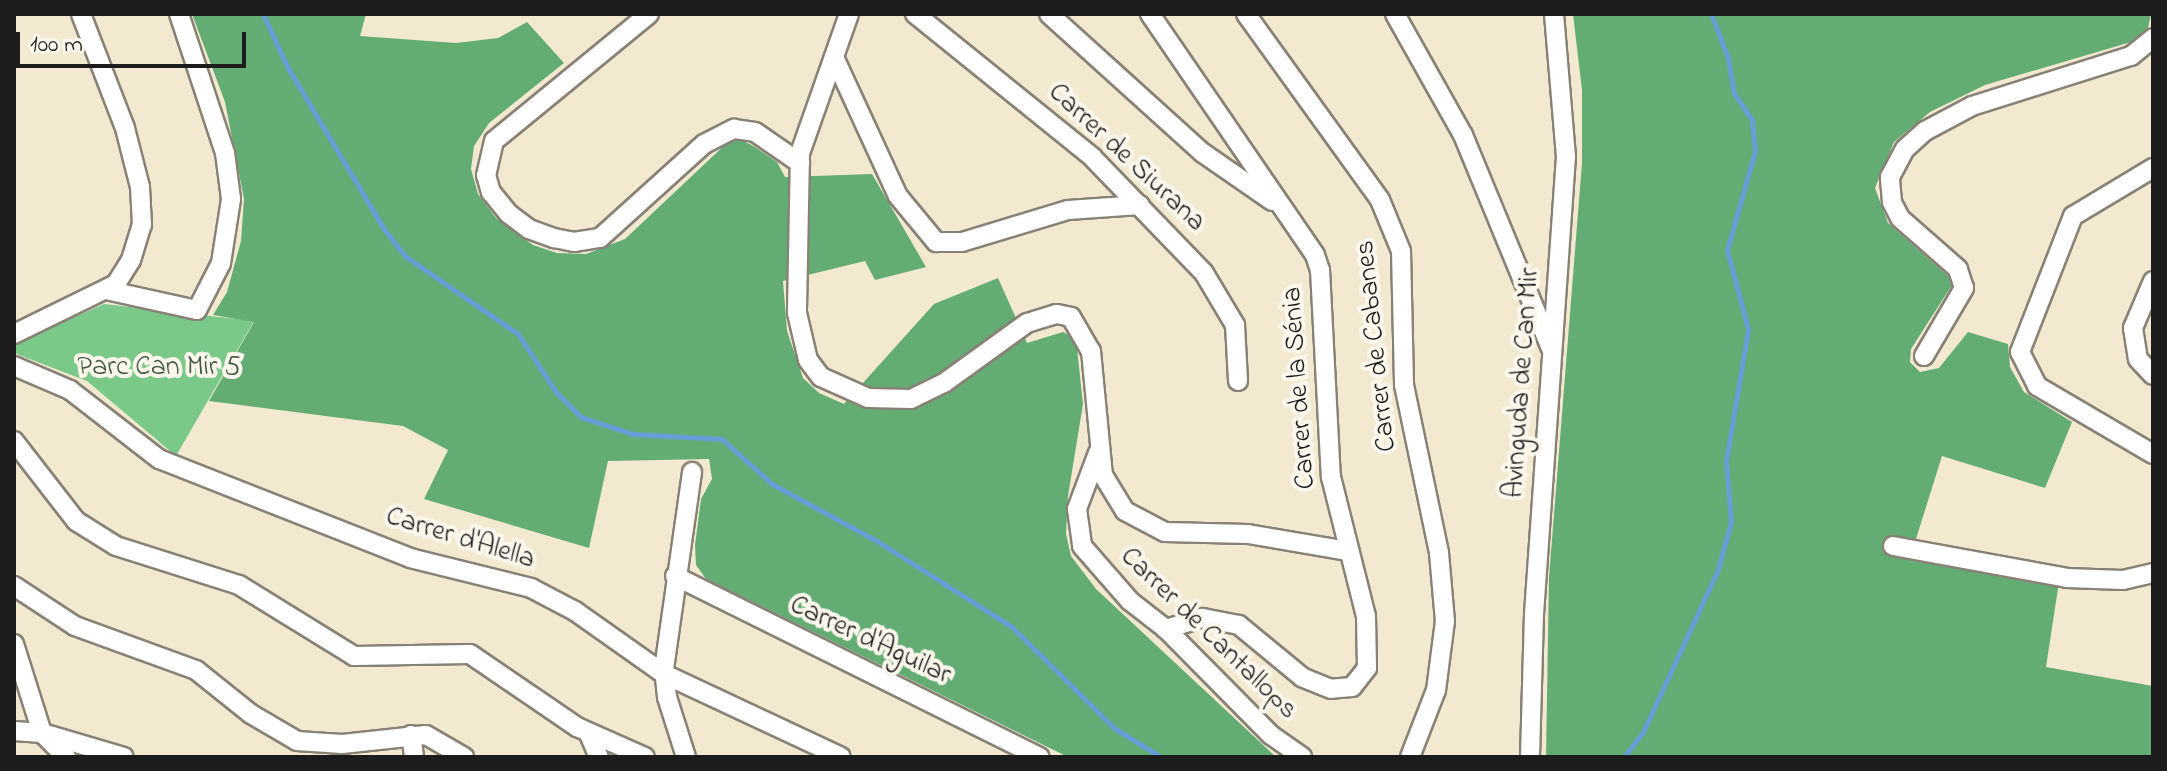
<!DOCTYPE html>
<html>
<head>
<meta charset="utf-8">
<style>
	body { margin:0 }
	#map { position:relative; width:2167px; height:771px; overflow:hidden; background:#f3e9d0; font-family:"Indie Flower",sans-serif }
	div>[style] { position:absolute }
	.green>* { inset:0; background:#7ac989 }
	.forest>* { inset:0; background:#63ad75 }
	.stream>* { height:5px; margin:-2.5px; padding:0 2.5px; transform-origin:2.5px; border-radius:2.5px; background:#679ed5 }
	.roads { filter:drop-shadow(2px 0 #888276) drop-shadow(-2px 0 #888276) drop-shadow(0 2px #888276) drop-shadow(0 -2px #888276) }
	.minor>* { height:18px; margin:-9px; padding:0 9px; transform-origin:9px; border-radius:9px; background:#fff }
	span { translate:-50% -50%; white-space:nowrap; text-align:center; line-height:1.15; -webkit-text-stroke:8px #fbf7ec; paint-order:stroke }
	.street-label { font-size:28px; color:#1c1c1c }
	.park-label { font-size:28px; color:#3d5942 }
	.frame { position:absolute; inset:0; border:16px solid #1c1c1c; pointer-events:none }
	.scale { position:absolute; left:16px; top:32px; width:230px; height:36px; box-sizing:border-box; border:4px solid #1c1c1c; border-top:0; padding-left:10px; font-size:24px; line-height:28px; white-space:nowrap; color:#1c1c1c; -webkit-text-stroke:6px #fbf7ec; paint-order:stroke }
</style>
</head>
<body>
<div id="map">
	<div class="green">
		<div style="clip-path:polygon(104px 304px,254px 321px,176px 456px,87px 381px,14px 353px,14px 344px)"></div>
	</div>
	<div class="forest">
		<div style="clip-path:polygon(192px 14px,366px 14px,360px 36px,456px 43px,498px 38px,527px 22px,564px 63px,489px 123px,474px 146px,471px 169px,478px 194px,496px 218px,533px 245px,557px 253px,586px 254px,625px 239px,729px 141px,740px 139px,755px 147px,777px 162px,785px 177px,872px 174px,926px 267px,875px 280px,865px 261px,783px 281px,787px 331px,803px 378px,819px 393px,844px 404px,934px 304px,998px 278px,1027px 343px,1063px 332px,1076px 339px,1083px 404px,1068px 496px,1066px 534px,1071px 556px,1096px 589px,1276px 757px,1068px 757px,706px 579px,696px 565px,695px 545px,701px 499px,712px 479px,709px 459px,608px 461px,589px 548px,424px 499px,448px 450px,403px 426px,209px 401px,254px 322px,213px 315px,227px 292px,241px 241px,244px 199px,225px 102px)"></div>
		<div style="clip-path:polygon(1573px 14px,2151px 14px,2148px 28px,2131px 42px,1985px 85px,1930px 112px,1894px 142px,1875px 188px,1888px 223px,1948px 276px,1952px 285px,1911px 349px,1910px 362px,1920px 372px,1939px 368px,1968px 332px,2008px 344px,2010px 367px,2024px 392px,2072px 422px,2045px 488px,1942px 456px,1910px 558px,2059px 582px,2046px 667px,2153px 686px,2153px 757px,1546px 757px,1549px 577px,1582px 163px,1582px 90px)"></div>
	</div>
	<div class="stream">
		<div style="left:263px;top:14px;width:60px;rotate:65.2deg"></div>
		<div style="left:288px;top:68px;width:187px;rotate:59.2deg"></div>
		<div style="left:384px;top:229px;width:34px;rotate:52deg"></div>
		<div style="left:405px;top:256px;width:137px;rotate:34.6deg"></div>
		<div style="left:518px;top:334px;width:69px;rotate:56.8deg"></div>
		<div style="left:556px;top:392px;width:35px;rotate:45deg"></div>
		<div style="left:581px;top:417px;width:55px;rotate:18.1deg"></div>
		<div style="left:633px;top:434px;width:89px;rotate:3.2deg"></div>
		<div style="left:722px;top:439px;width:67px;rotate:42deg"></div>
		<div style="left:772px;top:484px;width:119px;rotate:28.5deg"></div>
		<div style="left:877px;top:541px;width:160px;rotate:32.5deg"></div>
		<div style="left:1012px;top:627px;width:144px;rotate:44.7deg"></div>
		<div style="left:1114px;top:728px;width:55px;rotate:31.7deg"></div>
		<div style="left:1624px;top:757px;width:31px;rotate:-53deg"></div>
		<div style="left:1643px;top:732px;width:176px;rotate:-65.2deg"></div>
		<div style="left:1717px;top:572px;width:52px;rotate:-74.4deg"></div>
		<div style="left:1731px;top:522px;width:61px;rotate:-94.7deg"></div>
		<div style="left:1726px;top:461px;width:134px;rotate:-80.5deg"></div>
		<div style="left:1748px;top:329px;width:82px;rotate:-104.9deg"></div>
		<div style="left:1727px;top:250px;width:103px;rotate:-74.2deg"></div>
		<div style="left:1755px;top:151px;width:31px;rotate:-96deg"></div>
		<div style="left:1752px;top:120px;width:32px;rotate:-124deg"></div>
		<div style="left:1734px;top:93px;width:36px;rotate:-100deg"></div>
		<div style="left:1728px;top:58px;width:47px;rotate:-111.1deg"></div>
	</div>
	<div class="roads">
		<div class="minor">
			<div style="left:649px;top:14px;width:200px;rotate:140.7deg"></div>
			<div style="left:494px;top:141px;width:35px;rotate:103deg"></div>
			<div style="left:486px;top:175px;width:18px;rotate:74deg"></div>
			<div style="left:491px;top:192px;width:28px;rotate:51deg"></div>
			<div style="left:509px;top:214px;width:25px;rotate:37deg"></div>
			<div style="left:529px;top:229px;width:27px;rotate:20deg"></div>
			<div style="left:554px;top:238px;width:20px;rotate:11deg"></div>
			<div style="left:574px;top:242px;width:26px;rotate:-9deg"></div>
			<div style="left:600px;top:238px;width:140px;rotate:-42.1deg"></div>
			<div style="left:704px;top:144px;width:34px;rotate:-27deg"></div>
			<div style="left:734px;top:129px;width:21px;rotate:8deg"></div>
			<div style="left:755px;top:132px;width:55px;rotate:34.6deg"></div>
			<div style="left:849px;top:14px;width:147px;rotate:109.4deg"></div>
			<div style="left:800px;top:153px;width:160px;rotate:91.1deg"></div>
			<div style="left:797px;top:313px;width:48px;rotate:76.8deg"></div>
			<div style="left:808px;top:360px;width:21px;rotate:53deg"></div>
			<div style="left:821px;top:377px;width:51px;rotate:24.1deg"></div>
			<div style="left:868px;top:398px;width:43px;rotate:1.3deg"></div>
			<div style="left:911px;top:399px;width:37px;rotate:-26deg"></div>
			<div style="left:944px;top:383px;width:102px;rotate:-35.9deg"></div>
			<div style="left:1027px;top:323px;width:31px;rotate:-17deg"></div>
			<div style="left:1057px;top:314px;width:14px;rotate:12deg"></div>
			<div style="left:1071px;top:317px;width:39px;rotate:60deg"></div>
			<div style="left:1091px;top:351px;width:125px;rotate:84.5deg"></div>
			<div style="left:1103px;top:475px;width:42px;rotate:58.6deg"></div>
			<div style="left:1125px;top:511px;width:45px;rotate:27.7deg"></div>
			<div style="left:1165px;top:532px;width:83px;rotate:1.4deg"></div>
			<div style="left:1248px;top:534px;width:102px;rotate:9.6deg"></div>
			<div style="left:915px;top:14px;width:228px;rotate:38.9deg"></div>
			<div style="left:1092px;top:157px;width:161px;rotate:46deg"></div>
			<div style="left:1204px;top:273px;width:61px;rotate:59.2deg"></div>
			<div style="left:1235px;top:325px;width:56px;rotate:86.9deg"></div>
			<div style="left:1049px;top:14px;width:207px;rotate:42.1deg"></div>
			<div style="left:1203px;top:153px;width:84px;rotate:34.8deg"></div>
			<div style="left:1150px;top:14px;width:292px;rotate:55.6deg"></div>
			<div style="left:1315px;top:255px;width:16px;rotate:72deg"></div>
			<div style="left:1320px;top:270px;width:207px;rotate:87deg"></div>
			<div style="left:1331px;top:477px;width:143px;rotate:75.9deg"></div>
			<div style="left:1366px;top:616px;width:52px;rotate:88.9deg"></div>
			<div style="left:1367px;top:668px;width:24px;rotate:128deg"></div>
			<div style="left:1352px;top:687px;width:21px;rotate:175deg"></div>
			<div style="left:1331px;top:689px;width:31px;rotate:-158deg"></div>
			<div style="left:1302px;top:677px;width:82px;rotate:-140.5deg"></div>
			<div style="left:1239px;top:625px;width:38px;rotate:-169deg"></div>
			<div style="left:1202px;top:618px;width:38px;rotate:163deg"></div>
			<div style="left:1246px;top:14px;width:229px;rotate:54.2deg"></div>
			<div style="left:1380px;top:200px;width:55px;rotate:67.6deg"></div>
			<div style="left:1401px;top:251px;width:134px;rotate:88.7deg"></div>
			<div style="left:1404px;top:385px;width:172px;rotate:78.2deg"></div>
			<div style="left:1439px;top:553px;width:68px;rotate:85deg"></div>
			<div style="left:1445px;top:621px;width:70px;rotate:97.4deg"></div>
			<div style="left:1436px;top:690px;width:72px;rotate:111.2deg"></div>
			<div style="left:1395px;top:14px;width:139px;rotate:60.7deg"></div>
			<div style="left:1463px;top:135px;width:230px;rotate:67.6deg"></div>
			<div style="left:834px;top:57px;width:153px;rotate:65.3deg"></div>
			<div style="left:898px;top:196px;width:60px;rotate:50.4deg"></div>
			<div style="left:936px;top:242px;width:26px"></div>
			<div style="left:962px;top:242px;width:111px;rotate:-16.8deg"></div>
			<div style="left:1068px;top:210px;width:72px;rotate:-4deg"></div>
			<div style="left:2153px;top:168px;width:93px;rotate:149deg"></div>
			<div style="left:2073px;top:216px;width:146px;rotate:111.3deg"></div>
			<div style="left:2020px;top:352px;width:38px;rotate:63deg"></div>
			<div style="left:2037px;top:386px;width:134px;rotate:30.4deg"></div>
			<div style="left:2153px;top:281px;width:51px;rotate:113.1deg"></div>
			<div style="left:2133px;top:328px;width:31px;rotate:81deg"></div>
			<div style="left:2138px;top:359px;width:22px;rotate:47deg"></div>
			<div style="left:106px;top:290px;width:93px;rotate:12.4deg"></div>
			<div style="left:197px;top:310px;width:53px;rotate:-62.9deg"></div>
			<div style="left:221px;top:263px;width:65px;rotate:-81.1deg"></div>
			<div style="left:231px;top:199px;width:46px;rotate:-97.4deg"></div>
			<div style="left:225px;top:153px;width:146px;rotate:-108.3deg"></div>
			<div style="left:14px;top:334px;width:114px;rotate:-26.1deg"></div>
			<div style="left:116px;top:284px;width:28px;rotate:-58deg"></div>
			<div style="left:131px;top:260px;width:37px;rotate:-73deg"></div>
			<div style="left:142px;top:225px;width:38px;rotate:-93deg"></div>
			<div style="left:140px;top:187px;width:61px;rotate:-104.3deg"></div>
			<div style="left:125px;top:128px;width:122px;rotate:-111.1deg"></div>
			<div style="left:1924px;top:356px;width:79px;rotate:-59.5deg"></div>
			<div style="left:1964px;top:288px;width:20px;rotate:-108deg"></div>
			<div style="left:1958px;top:269px;width:77px;rotate:-138.7deg"></div>
			<div style="left:1900px;top:218px;width:18px;rotate:-117deg"></div>
			<div style="left:1892px;top:202px;width:25px;rotate:-95deg"></div>
			<div style="left:1890px;top:177px;width:32px;rotate:-62deg"></div>
			<div style="left:1905px;top:149px;width:27px;rotate:-42deg"></div>
			<div style="left:1925px;top:131px;width:53px;rotate:-28deg"></div>
			<div style="left:1972px;top:106px;width:167px;rotate:-17.5deg"></div>
			<div style="left:2131px;top:56px;width:28px;rotate:-39deg"></div>
			<div style="left:14px;top:366px;width:61px;rotate:23.2deg"></div>
			<div style="left:70px;top:390px;width:113px;rotate:37.8deg"></div>
			<div style="left:159px;top:459px;width:270px;rotate:21.5deg"></div>
			<div style="left:410px;top:558px;width:125px;rotate:13.9deg"></div>
			<div style="left:531px;top:588px;width:50px;rotate:27.6deg"></div>
			<div style="left:575px;top:611px;width:109px;rotate:35.3deg"></div>
			<div style="left:664px;top:674px;width:195px;rotate:25.1deg"></div>
			<div style="left:14px;top:441px;width:101px;rotate:52.2deg"></div>
			<div style="left:76px;top:521px;width:47px;rotate:32deg"></div>
			<div style="left:116px;top:546px;width:129px;rotate:17.6deg"></div>
			<div style="left:239px;top:585px;width:135px;rotate:31.7deg"></div>
			<div style="left:354px;top:656px;width:116px;rotate:-1deg"></div>
			<div style="left:470px;top:654px;width:130px;rotate:34.3deg"></div>
			<div style="left:577px;top:727px;width:74px;rotate:23.8deg"></div>
			<div style="left:1098px;top:453px;width:60px;rotate:110.6deg"></div>
			<div style="left:1077px;top:509px;width:37px;rotate:82deg"></div>
			<div style="left:1082px;top:546px;width:73px;rotate:48.9deg"></div>
			<div style="left:1130px;top:601px;width:46px;rotate:37.9deg"></div>
			<div style="left:1166px;top:629px;width:149px;rotate:45.3deg"></div>
			<div style="left:1271px;top:735px;width:38px;rotate:35deg"></div>
			<div style="left:1893px;top:546px;width:177px;rotate:10.4deg"></div>
			<div style="left:2067px;top:578px;width:56px;rotate:2deg"></div>
			<div style="left:2123px;top:580px;width:31px;rotate:-13deg"></div>
			<div style="left:675px;top:576px;width:407px;rotate:26.4deg"></div>
			<div style="left:14px;top:586px;width:73px;rotate:33.3deg"></div>
			<div style="left:75px;top:626px;width:129px;rotate:20deg"></div>
			<div style="left:196px;top:670px;width:70px;rotate:38.7deg"></div>
			<div style="left:251px;top:714px;width:53px;rotate:30.4deg"></div>
			<div style="left:297px;top:741px;width:45px;rotate:3.8deg"></div>
			<div style="left:342px;top:744px;width:84px;rotate:-6.1deg"></div>
			<div style="left:426px;top:735px;width:44px;rotate:30.1deg"></div>
			<div style="left:14px;top:644px;width:93px;rotate:72.5deg"></div>
			<div style="left:42px;top:733px;width:34px;rotate:45deg"></div>
			<div style="left:14px;top:731px;width:28px;rotate:4deg"></div>
			<div style="left:42px;top:733px;width:85px;rotate:16.3deg"></div>
			<div style="left:589px;top:734px;width:25px;rotate:67deg"></div>
			<div style="left:411px;top:735px;width:22px;rotate:82deg"></div>
			<div style="left:686px;top:757px;width:63px;rotate:-107.6deg"></div>
			<div style="left:667px;top:697px;width:28px;rotate:-96deg"></div>
			<div style="left:664px;top:669px;width:199px;rotate:-81.9deg"></div>
			<div style="left:1530px;top:757px;width:143px;rotate:-88.4deg"></div>
			<div style="left:1534px;top:614px;width:458px;rotate:-86deg"></div>
			<div style="left:1566px;top:157px;width:144px;rotate:-94.8deg"></div>
		</div>
	</div>
	<div class="street-label">
		<span style="left:1126px;top:158px;rotate:43deg">Carrer de Siurana</span>
		<span style="left:1377px;top:346px;rotate:-96deg">Carrer de Cabanes</span>
		<span style="left:1523px;top:383px;rotate:-86deg">Avinguda de Can Mir</span>
		<span style="left:1300px;top:388px;rotate:-94deg">Carrer de la Sénia</span>
		<span style="left:460px;top:539px;rotate:17deg">Carrer d'Alella</span>
		<span style="left:1208px;top:634px;rotate:44deg">Carrer de Cantallops</span>
		<span style="left:870px;top:641px;rotate:25deg">Carrer d'Aguilar</span>
	</div>
	<div class="park-label">
		<span style="left:159px;top:368px">Parc Can Mir 5</span>
	</div>
	<div class="frame"></div>
	<div class="scale">100 m</div>
</div>
</body>
</html>
